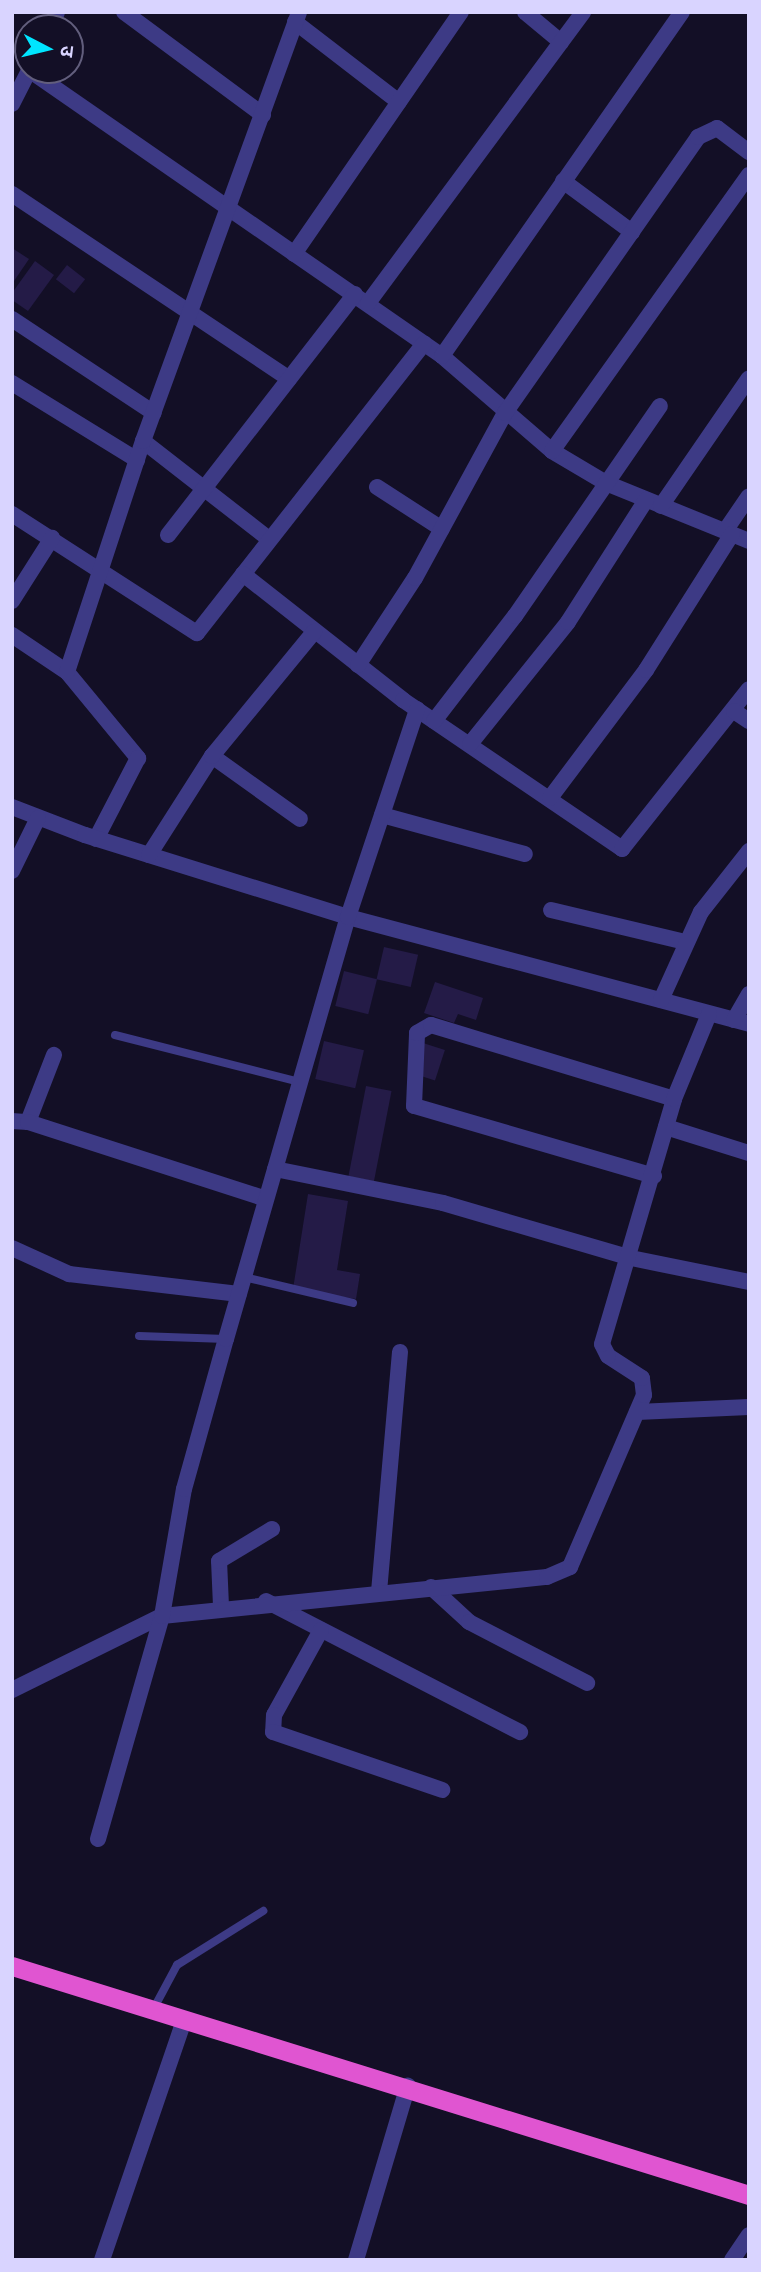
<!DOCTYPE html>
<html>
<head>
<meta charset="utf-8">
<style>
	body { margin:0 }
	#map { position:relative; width:761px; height:2272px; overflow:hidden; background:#130f26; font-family:"Archivo Narrow","Noto Sans Devanagari",sans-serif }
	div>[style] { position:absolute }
	.building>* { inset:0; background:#241b47; transform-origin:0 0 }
	.service>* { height:8px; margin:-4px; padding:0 4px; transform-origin:4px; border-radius:4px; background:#3d3a85 }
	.minor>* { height:16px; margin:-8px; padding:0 8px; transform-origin:8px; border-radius:8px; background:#3d3a85 }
	.trunk>* { height:19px; margin:-9.5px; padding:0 9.5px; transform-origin:9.5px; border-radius:9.5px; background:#e055d1 }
	span { translate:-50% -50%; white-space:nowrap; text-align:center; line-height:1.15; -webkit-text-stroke:6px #130f26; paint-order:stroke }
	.frame { position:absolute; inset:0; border:14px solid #d9d4ff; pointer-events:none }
	.north { position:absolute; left:14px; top:14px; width:70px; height:70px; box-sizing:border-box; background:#130f26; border:2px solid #625e7d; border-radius:50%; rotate:97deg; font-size:19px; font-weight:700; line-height:28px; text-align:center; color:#d9d4ff }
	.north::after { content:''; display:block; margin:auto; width:24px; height:32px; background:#00e5ff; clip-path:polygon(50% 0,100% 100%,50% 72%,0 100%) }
</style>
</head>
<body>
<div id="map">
	<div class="building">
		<div style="clip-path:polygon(12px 248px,29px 259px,12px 284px)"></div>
		<div style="clip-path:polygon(35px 261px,54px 275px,28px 311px,12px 300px,12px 293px)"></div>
		<div style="left:67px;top:265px;width:23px;height:18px;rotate:38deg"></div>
		<div style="left:384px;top:947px;width:35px;height:33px;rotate:13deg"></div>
		<div style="left:344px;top:971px;width:34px;height:36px;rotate:14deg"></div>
		<div style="clip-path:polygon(435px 982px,483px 998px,476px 1020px,458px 1014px,454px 1023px,424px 1013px)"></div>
		<div style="left:324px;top:1041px;width:41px;height:39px;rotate:13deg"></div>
		<div style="left:423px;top:1043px;width:23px;height:32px;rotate:18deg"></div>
		<div style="left:366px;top:1086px;width:26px;height:92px;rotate:11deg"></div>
		<div style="clip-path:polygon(308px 1194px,348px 1201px,337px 1270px,360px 1274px,356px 1299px,293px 1289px)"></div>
	</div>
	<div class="service">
		<div style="left:115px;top:1035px;width:191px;rotate:14.3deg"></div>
		<div style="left:244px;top:1277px;width:112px;rotate:13.4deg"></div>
		<div style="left:139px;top:1336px;width:87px;rotate:2deg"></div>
		<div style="left:154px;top:2008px;width:49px;rotate:-61.9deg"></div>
		<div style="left:177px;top:1965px;width:102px;rotate:-32.1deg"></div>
	</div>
	<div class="minor">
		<div style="left:124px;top:12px;width:173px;rotate:36.5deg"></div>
		<div style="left:525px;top:12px;width:47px;rotate:39.8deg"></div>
		<div style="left:295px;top:22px;width:131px;rotate:37.6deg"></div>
		<div style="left:50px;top:28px;width:17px;rotate:-66deg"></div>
		<div style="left:29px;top:70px;width:502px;rotate:34.7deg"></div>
		<div style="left:442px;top:356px;width:145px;rotate:40.8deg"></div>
		<div style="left:552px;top:451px;width:63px;rotate:30.7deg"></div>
		<div style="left:606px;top:483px;width:154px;rotate:22.1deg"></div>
		<div style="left:12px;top:104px;width:38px;rotate:-63deg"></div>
		<div style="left:563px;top:181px;width:86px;rotate:36.5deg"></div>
		<div style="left:12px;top:194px;width:333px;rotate:33.7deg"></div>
		<div style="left:294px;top:254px;width:294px;rotate:-55.4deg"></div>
		<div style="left:368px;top:303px;width:362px;rotate:-53.5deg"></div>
		<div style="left:12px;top:319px;width:170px;rotate:33.5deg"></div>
		<div style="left:442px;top:356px;width:419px;rotate:-55.1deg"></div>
		<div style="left:12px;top:383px;width:147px;rotate:31.6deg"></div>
		<div style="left:143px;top:441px;width:160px;rotate:37.9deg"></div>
		<div style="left:552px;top:451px;width:339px;rotate:-54.5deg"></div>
		<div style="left:377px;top:487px;width:77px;rotate:32.9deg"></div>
		<div style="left:661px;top:506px;width:155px;rotate:-55.5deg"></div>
		<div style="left:12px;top:514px;width:220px;rotate:32.8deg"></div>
		<div style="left:197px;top:633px;width:368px;rotate:-51.9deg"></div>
		<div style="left:725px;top:531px;width:42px;rotate:-55.6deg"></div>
		<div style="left:168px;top:535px;width:305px;rotate:-52.2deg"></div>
		<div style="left:243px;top:574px;width:204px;rotate:38.2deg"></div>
		<div style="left:403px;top:700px;width:265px;rotate:34.2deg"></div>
		<div style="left:622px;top:849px;width:204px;rotate:-51.6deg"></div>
		<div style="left:12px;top:601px;width:75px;rotate:-57.6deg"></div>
		<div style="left:12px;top:635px;width:66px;rotate:33.9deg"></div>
		<div style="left:67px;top:672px;width:112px;rotate:50.5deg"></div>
		<div style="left:138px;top:758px;width:91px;rotate:117.4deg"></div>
		<div style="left:358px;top:665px;width:104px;rotate:-56.8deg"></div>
		<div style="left:415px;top:578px;width:188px;rotate:-61.4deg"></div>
		<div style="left:505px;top:413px;width:337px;rotate:-55deg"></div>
		<div style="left:698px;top:137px;width:21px;rotate:-25deg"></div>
		<div style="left:717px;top:128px;width:40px;rotate:37deg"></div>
		<div style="left:67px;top:672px;width:243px;rotate:-71.8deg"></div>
		<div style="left:143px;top:441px;width:456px;rotate:-70deg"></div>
		<div style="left:734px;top:711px;width:18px;rotate:34deg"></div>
		<div style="left:434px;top:721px;width:133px;rotate:-52.4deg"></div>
		<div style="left:515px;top:616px;width:255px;rotate:-55.4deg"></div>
		<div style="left:470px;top:744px;width:156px;rotate:-51.2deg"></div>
		<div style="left:568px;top:622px;width:145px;rotate:-57.4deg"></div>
		<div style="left:212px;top:756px;width:108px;rotate:35.6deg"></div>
		<div style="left:550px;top:798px;width:160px;rotate:-53.1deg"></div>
		<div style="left:646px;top:670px;width:161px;rotate:-57.7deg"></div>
		<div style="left:12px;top:807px;width:78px;rotate:21deg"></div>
		<div style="left:85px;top:835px;width:275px;rotate:17.3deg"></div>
		<div style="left:348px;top:917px;width:415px;rotate:14.9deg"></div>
		<div style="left:382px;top:815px;width:148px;rotate:15.3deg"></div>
		<div style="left:149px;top:855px;width:117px;rotate:-57.5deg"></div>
		<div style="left:212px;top:756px;width:161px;rotate:-50.6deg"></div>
		<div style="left:12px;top:871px;width:59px;rotate:-63.9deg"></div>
		<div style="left:551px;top:910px;width:138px;rotate:13.4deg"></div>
		<div style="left:661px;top:1000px;width:97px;rotate:-65.6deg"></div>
		<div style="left:701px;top:912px;width:78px;rotate:-51.8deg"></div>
		<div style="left:734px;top:1020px;width:30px;rotate:-60deg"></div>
		<div style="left:12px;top:1121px;width:16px;rotate:4deg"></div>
		<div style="left:28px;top:1122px;width:72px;rotate:-68.8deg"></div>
		<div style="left:28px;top:1122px;width:250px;rotate:17.9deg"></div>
		<div style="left:666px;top:1127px;width:87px;rotate:17.4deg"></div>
		<div style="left:275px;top:1169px;width:171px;rotate:11.4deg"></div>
		<div style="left:443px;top:1203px;width:196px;rotate:16.3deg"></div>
		<div style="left:631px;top:1258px;width:120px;rotate:11.5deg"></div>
		<div style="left:654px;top:1176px;width:250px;rotate:-163.7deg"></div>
		<div style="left:414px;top:1106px;width:73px;rotate:-87.6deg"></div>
		<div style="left:417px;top:1033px;width:16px;rotate:-30deg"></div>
		<div style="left:431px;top:1025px;width:254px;rotate:16.9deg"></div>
		<div style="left:12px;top:1248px;width:63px;rotate:24.5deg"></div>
		<div style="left:69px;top:1274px;width:171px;rotate:6.7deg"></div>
		<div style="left:637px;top:1412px;width:112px;rotate:-2.6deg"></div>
		<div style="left:431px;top:1587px;width:52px;rotate:42.6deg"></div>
		<div style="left:469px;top:1622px;width:133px;rotate:27.3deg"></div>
		<div style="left:379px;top:1592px;width:241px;rotate:-85deg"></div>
		<div style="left:266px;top:1601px;width:286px;rotate:27.3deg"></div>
		<div style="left:221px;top:1606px;width:45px;rotate:-92.5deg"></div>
		<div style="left:219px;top:1561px;width:62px;rotate:-31.1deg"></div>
		<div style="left:321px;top:1630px;width:97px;rotate:118.9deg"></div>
		<div style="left:274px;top:1715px;width:17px;rotate:93deg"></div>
		<div style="left:273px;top:1732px;width:179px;rotate:18.9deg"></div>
		<div style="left:12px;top:1690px;width:167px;rotate:-26.3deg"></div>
		<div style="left:162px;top:1616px;width:387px;rotate:-5.8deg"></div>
		<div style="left:547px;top:1577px;width:25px;rotate:-23deg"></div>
		<div style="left:570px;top:1567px;width:187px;rotate:-66.7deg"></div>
		<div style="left:644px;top:1395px;width:17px;rotate:-97deg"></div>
		<div style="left:642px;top:1378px;width:40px;rotate:-147.1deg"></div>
		<div style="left:608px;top:1356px;width:13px;rotate:-117deg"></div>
		<div style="left:602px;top:1344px;width:255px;rotate:-73.6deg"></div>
		<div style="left:674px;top:1099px;width:92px;rotate:-67.6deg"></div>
		<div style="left:98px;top:1839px;width:232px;rotate:-74deg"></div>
		<div style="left:162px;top:1616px;width:129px;rotate:-80.2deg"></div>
		<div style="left:184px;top:1489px;width:156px;rotate:-74.4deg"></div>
		<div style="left:226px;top:1339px;width:439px;rotate:-73.9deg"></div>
		<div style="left:348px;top:917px;width:219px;rotate:-71.6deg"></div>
		<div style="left:102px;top:2260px;width:254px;rotate:-71.1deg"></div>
		<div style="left:356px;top:2260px;width:182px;rotate:-73.4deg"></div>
		<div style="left:732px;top:2260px;width:30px;rotate:-56deg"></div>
	</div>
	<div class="trunk">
		<div style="left:12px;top:1966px;width:772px;rotate:17.26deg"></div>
	</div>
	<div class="frame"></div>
	<div class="north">उ</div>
</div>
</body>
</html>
